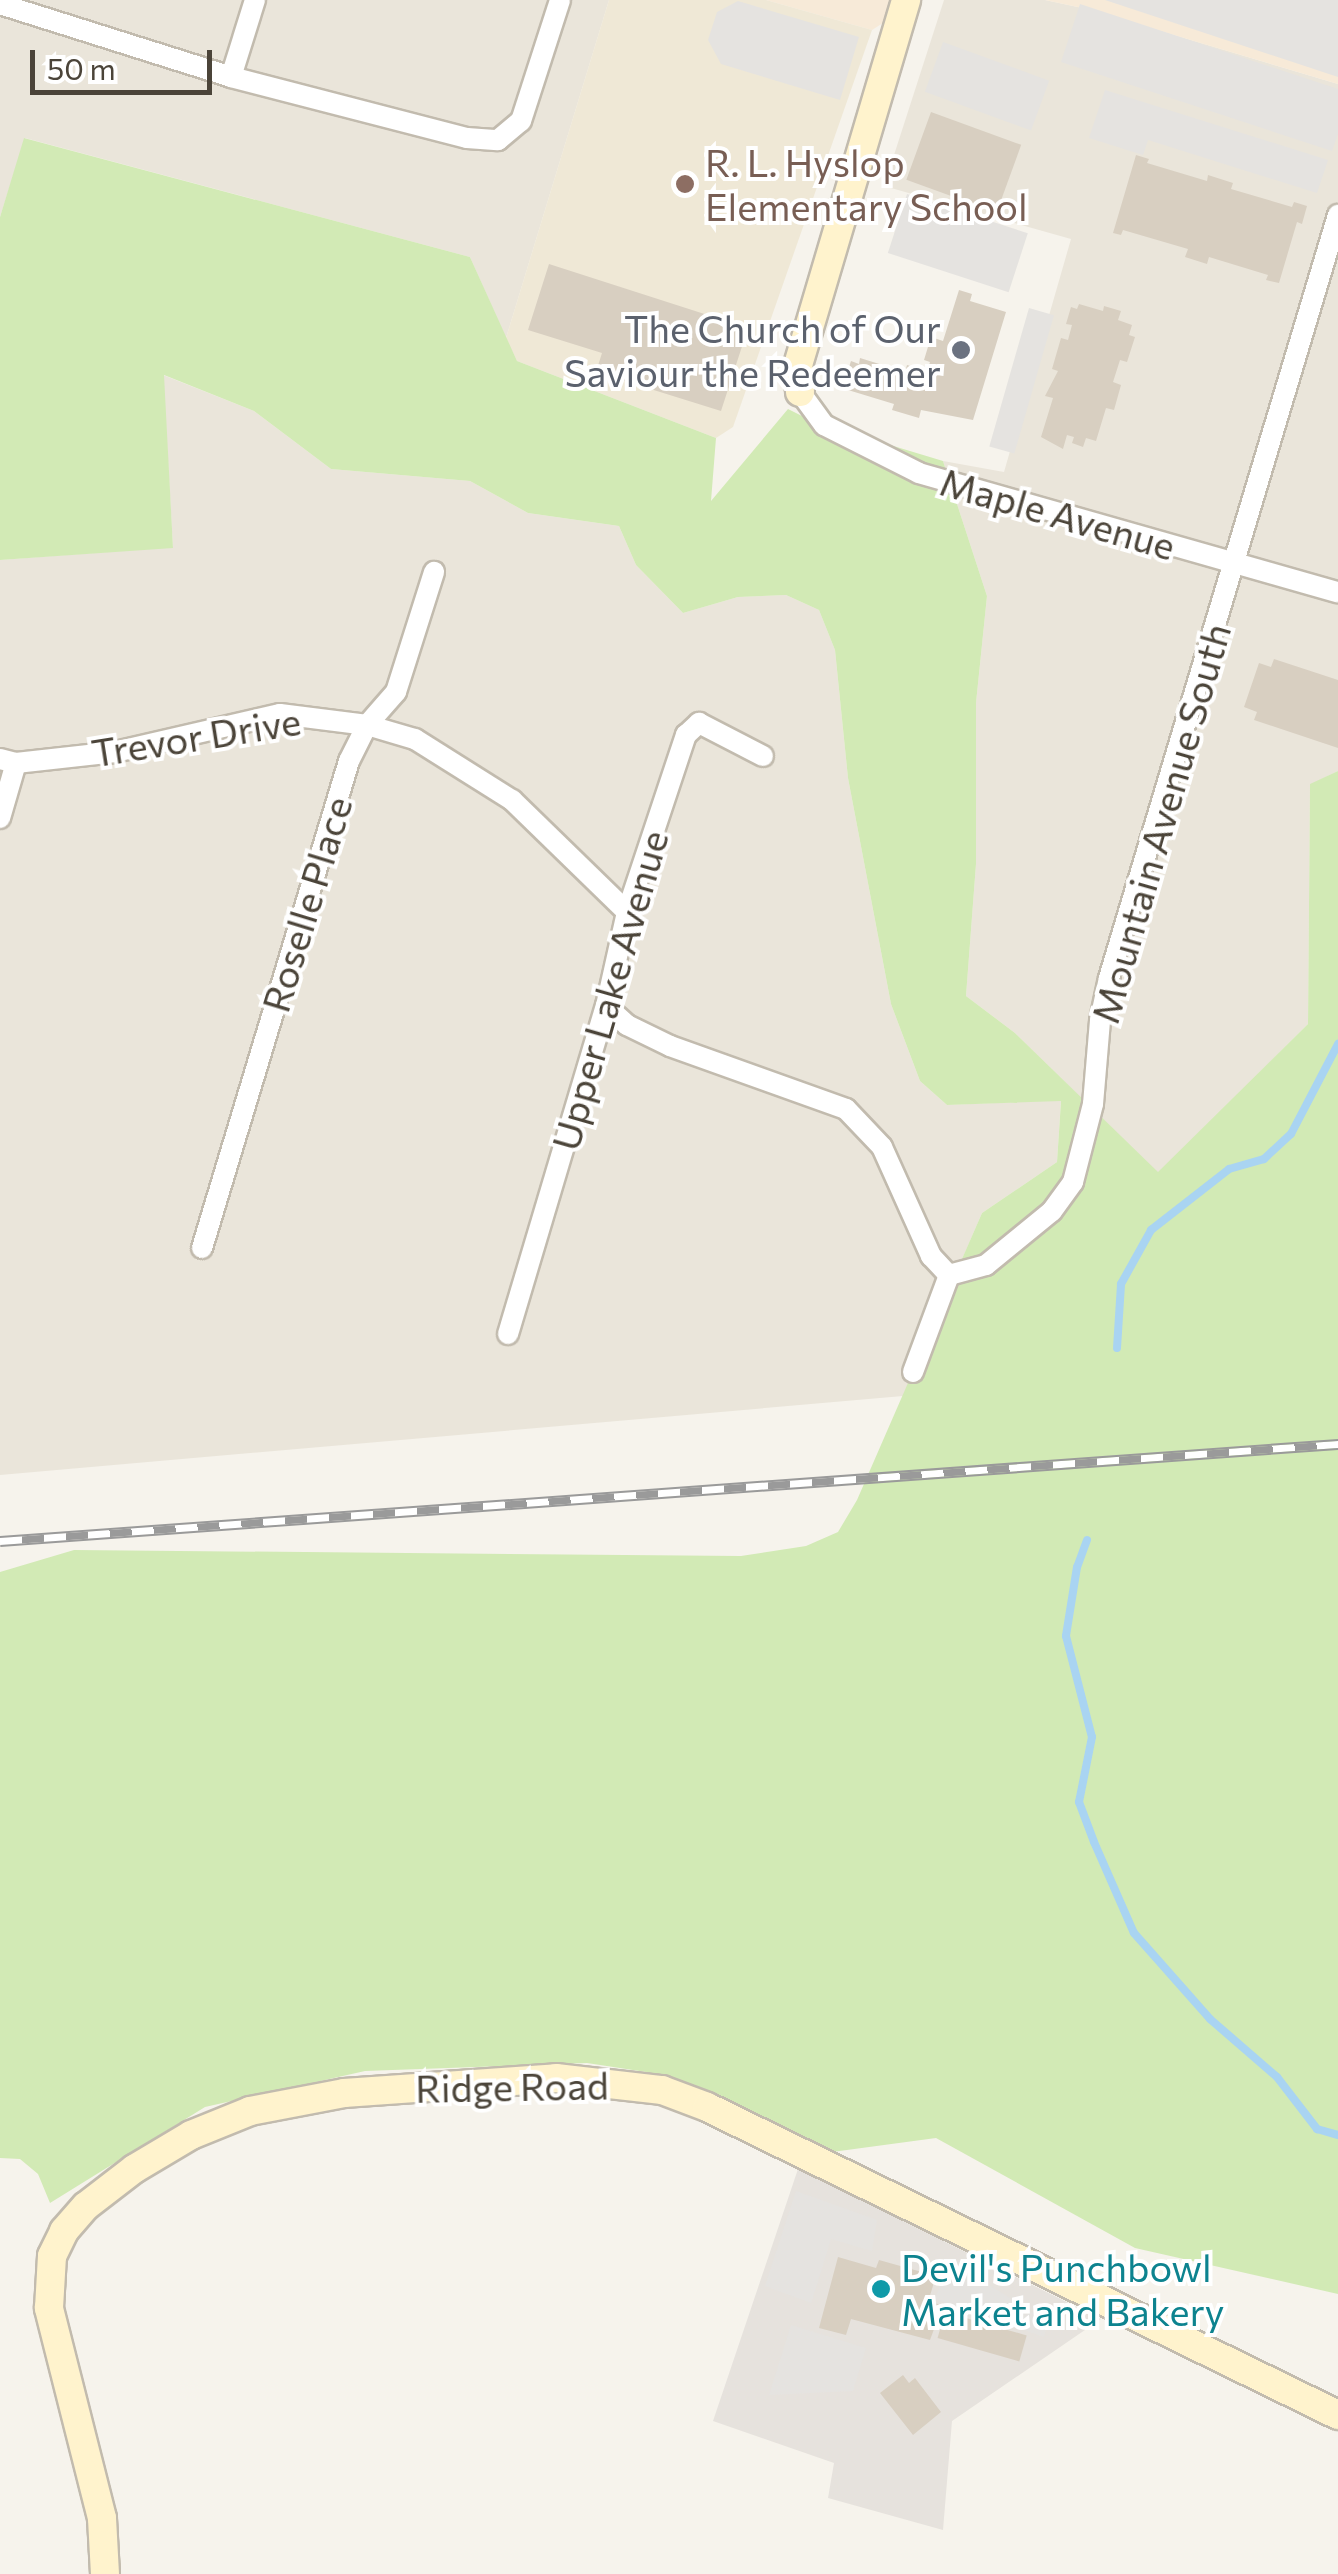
<!DOCTYPE html>
<html>
<head>
<meta charset="utf-8">
<style>
	body { margin:0 }
	#map { position:relative; width:1338px; height:2574px; overflow:hidden; background:#f6f3ec; font-family:Commissioner,sans-serif }
	div>[style] { position:absolute }
	.residential>* { inset:0; background:#eae5da }
	.commercial>* { inset:0; background:#f7ead8 }
	.industrial>* { inset:0; background:#e6e2dd }
	.education>* { inset:0; background:#efe8d6 }
	.green>* { inset:0; background:#d2eab5 }
	.parking>* { inset:0; background:#e5e3e0; transform-origin:0 0 }
	.stream>* { height:8px; margin:-4px; padding:0 4px; transform-origin:4px; border-radius:4px; background:#a9d4f2 }
	.building>* { inset:0; background:#d8cfc1; transform-origin:0 0 }
	.roads { filter:drop-shadow(2px 0 #c2bbae) drop-shadow(-2px 0 #c2bbae) drop-shadow(0 2px #c2bbae) drop-shadow(0 -2px #c2bbae) }
	.street>* { height:20px; margin:-10px; padding:0 10px; transform-origin:10px; border-radius:10px; background:#fff }
	.secondary>* { height:28px; margin:-14px; padding:0 14px; transform-origin:14px; border-radius:14px; background:#fff3cd }
	.rail>* { height:11px; margin-top:-5.5px; transform-origin:0; background:repeating-linear-gradient(90deg,#fff 0 22px,#9a9a9a 0 44px); box-sizing:border-box; border-block:2px solid #9a9a9a }
	.dots>* { width:28px; height:28px; translate:-50% -50%; box-sizing:border-box; border:5px solid #fff; border-radius:50% }
	span { translate:-50% -50%; white-space:nowrap; text-align:center; line-height:1.15; -webkit-text-stroke:8px #fff; paint-order:stroke }
	.education-label { font-size:38px; color:#785e54 }
	.left { translate:0 -50%; text-align:left }
	.worship-label { font-size:38px; color:#5b616d }
	.right { translate:-100% -50%; text-align:right }
	.street-label { font-size:38px; color:#4b4439 }
	.culture-label { font-size:38px; color:#0d838f }
	.scale { position:absolute; left:30px; top:50px; width:182px; height:45px; box-sizing:border-box; border:5px solid #4b4439; border-top:0; padding-left:12px; font-size:30px; line-height:35px; white-space:nowrap; color:#4b4439; -webkit-text-stroke:8px #fff; paint-order:stroke }
</style>
</head>
<body>
<div id="map">
	<div class="residential">
		<div style="clip-path:polygon(0 0,609px 0,506px 338px,470px 257px,25px 138px,0 217px)"></div>
		<div style="clip-path:polygon(944px 0,1045px 0,1087px 9px,1338px 84px,1338px 771px,1310px 785px,1308px 1024px,1158px 1173px,1015px 1033px,966px 996px,976px 864px,976px 703px,987px 596px,943px 461px,1004px 472px,1071px 239px,884px 186px)"></div>
		<div style="clip-path:polygon(163px 375px,254px 411px,331px 469px,470px 481px,528px 513px,619px 526px,636px 565px,683px 613px,738px 597px,786px 595px,819px 610px,835px 650px,848px 778px,891px 1004px,920px 1081px,947px 1105px,1061px 1100px,1057px 1162px,982px 1213px,903px 1396px,0 1475px,0 560px,173px 547px)"></div>
	</div>
	<div class="commercial">
		<div style="clip-path:polygon(766px 0,919px 0,872px 30px)"></div>
		<div style="clip-path:polygon(1045px 0,1338px 0,1338px 84px,1087px 9px)"></div>
	</div>
	<div class="industrial">
		<div style="clip-path:polygon(798px 2169px,1101px 2319px,952px 2421px,943px 2530px,828px 2498px,834px 2463px,713px 2421px)"></div>
	</div>
	<div class="education">
		<div style="clip-path:polygon(609px 0,766px 0,872px 30px,733px 427px,716px 438px,517px 361px,506px 338px)"></div>
	</div>
	<div class="green">
		<div style="clip-path:polygon(24px 138px,470px 257px,517px 361px,716px 438px,711px 501px,788px 409px,814px 422px,943px 461px,987px 596px,976px 703px,976px 864px,966px 996px,1015px 1033px,1158px 1172px,1308px 1024px,1310px 784px,1338px 771px,1338px 2294px,1135px 2248px,936px 2138px,832px 2152px,646px 2072px,587px 2063px,365px 2071px,205px 2107px,50px 2203px,38px 2174px,20px 2159px,0 2158px,0 1572px,74px 1550px,741px 1556px,806px 1546px,838px 1532px,857px 1500px,982px 1213px,1057px 1162px,1061px 1101px,947px 1105px,920px 1081px,891px 1004px,848px 778px,835px 650px,819px 610px,786px 595px,738px 597px,683px 613px,636px 565px,619px 526px,528px 513px,470px 481px,331px 469px,254px 411px,164px 375px,173px 548px,0 560px,0 217px)"></div>
	</div>
	<div class="parking">
		<div style="clip-path:polygon(1105px 0,1338px 0,1338px 77px)"></div>
		<div style="clip-path:polygon(738px 1px,859px 37px,840px 100px,721px 64px,708px 40px,717px 12px)"></div>
		<div style="clip-path:polygon(1080px 4px,1338px 89px,1338px 134px,1332px 151px,1061px 62px)"></div>
		<div style="left:943px;top:42px;width:113px;height:53px;rotate:20deg"></div>
		<div style="clip-path:polygon(1105px 90px,1328px 160px,1317px 193px,1148px 140px,1143px 155px,1089px 138px)"></div>
		<div style="left:907px;top:194px;width:127px;height:62px;rotate:18deg"></div>
		<div style="left:1029px;top:308px;width:26px;height:144px;rotate:16deg"></div>
		<div style="clip-path:polygon(796px 2191px,877px 2220px,872px 2251px,831px 2239px,811px 2303px,765px 2286px)"></div>
		<div style="clip-path:polygon(949px 2260px,1048px 2322px,1044px 2337px,935px 2299px)"></div>
		<div style="clip-path:polygon(791px 2325px,866px 2348px,853px 2391px,769px 2395px)"></div>
	</div>
	<div class="stream">
		<div style="left:1117px;top:1348px;width:64px;rotate:-86.4deg"></div>
		<div style="left:1121px;top:1284px;width:62px;rotate:-60.9deg"></div>
		<div style="left:1151px;top:1230px;width:99px;rotate:-38deg"></div>
		<div style="left:1229px;top:1169px;width:36px;rotate:-16deg"></div>
		<div style="left:1264px;top:1159px;width:37px;rotate:-43deg"></div>
		<div style="left:1291px;top:1134px;width:102px;rotate:-62.4deg"></div>
		<div style="left:1087px;top:1540px;width:29px;rotate:110deg"></div>
		<div style="left:1077px;top:1567px;width:70px;rotate:99.1deg"></div>
		<div style="left:1066px;top:1636px;width:104px;rotate:75.6deg"></div>
		<div style="left:1092px;top:1737px;width:66px;rotate:101.3deg"></div>
		<div style="left:1079px;top:1802px;width:43px;rotate:69.4deg"></div>
		<div style="left:1094px;top:1842px;width:99px;rotate:66.3deg"></div>
		<div style="left:1134px;top:1933px;width:115px;rotate:48.5deg"></div>
		<div style="left:1210px;top:2019px;width:89px;rotate:40.9deg"></div>
		<div style="left:1277px;top:2077px;width:66px;rotate:52.4deg"></div>
		<div style="left:1317px;top:2129px;width:22px;rotate:16deg"></div>
	</div>
	<div class="building">
		<div style="left:931px;top:112px;width:96px;height:72px;rotate:20deg"></div>
		<div style="clip-path:polygon(1136px 155px,1149px 159px,1147px 163px,1207px 181px,1208px 175px,1233px 183px,1231px 189px,1292px 207px,1294px 202px,1307px 206px,1302px 224px,1297px 222px,1279px 283px,1266px 280px,1268px 275px,1209px 257px,1207px 264px,1185px 257px,1188px 249px,1123px 230px,1121px 235px,1113px 233px)"></div>
		<div style="clip-path:polygon(549px 264px,748px 328px,721px 411px,596px 372px,602px 353px,528px 330px)"></div>
		<div style="clip-path:polygon(959px 290px,972px 294px,970px 301px,1006px 312px,973px 420px,921px 410px,919px 418px,892px 410px,894px 404px,848px 390px,850px 384px,844px 382px,851px 361px,859px 364px,860px 358px,905px 372px,907px 365px,927px 371px,930px 362px,924px 360px,931px 337px,943px 341px)"></div>
		<div style="clip-path:polygon(1079px 304px,1103px 311px,1104px 306px,1121px 311px,1118px 320px,1132px 325px,1129px 335px,1135px 337px,1127px 362px,1120px 360px,1113px 382px,1121px 385px,1114px 410px,1106px 408px,1096px 441px,1086px 438px,1083px 447px,1072px 443px,1074px 437px,1067px 435px,1063px 449px,1041px 437px,1053px 398px,1045px 396px,1058px 371px,1052px 369px,1061px 338px,1068px 340px,1072px 325px,1066px 324px,1071px 307px,1077px 309px)"></div>
		<div style="clip-path:polygon(1274px 659px,1338px 680px,1338px 748px,1254px 720px,1257px 712px,1244px 707px,1259px 663px,1271px 667px)"></div>
		<div style="clip-path:polygon(838px 2257px,876px 2268px,879px 2260px,936px 2276px,928px 2302px,943px 2305px,930px 2340px,851px 2319px,846px 2335px,819px 2328px)"></div>
		<div style="left:945px;top:2312px;width:85px;height:27px;rotate:16deg"></div>
		<div style="clip-path:polygon(903px 2375px,909px 2383px,915px 2378px,941px 2412px,913px 2435px,880px 2393px)"></div>
	</div>
	<div class="roads">
		<div class="street">
			<div style="left:0;top:4px;width:242px;rotate:17.5deg"></div>
			<div style="left:231px;top:77px;width:244px;rotate:14.5deg"></div>
			<div style="left:467px;top:138px;width:31px;rotate:4deg"></div>
			<div style="left:498px;top:140px;width:30px;rotate:-40deg"></div>
			<div style="left:521px;top:121px;width:127px;rotate:-72.1deg"></div>
			<div style="left:231px;top:77px;width:81px;rotate:-72.7deg"></div>
			<div style="left:800px;top:392px;width:41px;rotate:54deg"></div>
			<div style="left:824px;top:425px;width:106px;rotate:26.8deg"></div>
			<div style="left:919px;top:473px;width:436px;rotate:15.9deg"></div>
			<div style="left:0;top:759px;width:16px;rotate:14deg"></div>
			<div style="left:16px;top:763px;width:100px;rotate:-6.3deg"></div>
			<div style="left:115px;top:752px;width:169px;rotate:-13deg"></div>
			<div style="left:280px;top:714px;width:88px;rotate:7.2deg"></div>
			<div style="left:367px;top:725px;width:50px;rotate:16.3deg"></div>
			<div style="left:415px;top:739px;width:115px;rotate:32.2deg"></div>
			<div style="left:512px;top:800px;width:161px;rotate:44.2deg"></div>
			<div style="left:0;top:818px;width:57px;rotate:-73.8deg"></div>
			<div style="left:606px;top:1006px;width:28px;rotate:42deg"></div>
			<div style="left:627px;top:1025px;width:48px;rotate:26deg"></div>
			<div style="left:670px;top:1046px;width:187px;rotate:19.7deg"></div>
			<div style="left:846px;top:1109px;width:52px;rotate:46.5deg"></div>
			<div style="left:882px;top:1147px;width:120px;rotate:65.8deg"></div>
			<div style="left:931px;top:1256px;width:26px;rotate:47deg"></div>
			<div style="left:202px;top:1248px;width:509px;rotate:-73.2deg"></div>
			<div style="left:349px;top:761px;width:40px;rotate:-63.4deg"></div>
			<div style="left:367px;top:725px;width:44px;rotate:-48.7deg"></div>
			<div style="left:396px;top:692px;width:126px;rotate:-72.4deg"></div>
			<div style="left:508px;top:1334px;width:342px;rotate:-73.4deg"></div>
			<div style="left:606px;top:1006px;width:96px;rotate:-77.4deg"></div>
			<div style="left:627px;top:912px;width:187px;rotate:-71.6deg"></div>
			<div style="left:686px;top:735px;width:18px;rotate:-43deg"></div>
			<div style="left:699px;top:723px;width:72px;rotate:27.3deg"></div>
			<div style="left:913px;top:1372px;width:103px;rotate:-69.6deg"></div>
			<div style="left:949px;top:1275px;width:38px;rotate:-15deg"></div>
			<div style="left:986px;top:1265px;width:85px;rotate:-39.3deg"></div>
			<div style="left:1052px;top:1211px;width:36px;rotate:-54deg"></div>
			<div style="left:1073px;top:1182px;width:81px;rotate:-75.6deg"></div>
			<div style="left:1093px;top:1104px;width:84px;rotate:-85.2deg"></div>
			<div style="left:1100px;top:1020px;width:43px;rotate:-77.9deg"></div>
			<div style="left:1109px;top:978px;width:797px;rotate:-73.29deg"></div>
		</div>
		<div class="secondary">
			<div style="left:800px;top:392px;width:27px;rotate:-94deg"></div>
			<div style="left:798px;top:365px;width:381px;rotate:-73.5deg"></div>
			<div style="left:105px;top:2574px;width:56px;rotate:-93.1deg"></div>
			<div style="left:102px;top:2518px;width:217px;rotate:-104.2deg"></div>
			<div style="left:49px;top:2308px;width:52px;rotate:-86.7deg"></div>
			<div style="left:52px;top:2256px;width:28px;rotate:-64deg"></div>
			<div style="left:64px;top:2231px;width:33px;rotate:-49deg"></div>
			<div style="left:86px;top:2206px;width:61px;rotate:-37.6deg"></div>
			<div style="left:134px;top:2169px;width:66px;rotate:-30.8deg"></div>
			<div style="left:191px;top:2135px;width:64px;rotate:-22.1deg"></div>
			<div style="left:250px;top:2111px;width:96px;rotate:-10.8deg"></div>
			<div style="left:344px;top:2093px;width:213px;rotate:-4deg"></div>
			<div style="left:556px;top:2078px;width:107px;rotate:6.5deg"></div>
			<div style="left:662px;top:2090px;width:48px;rotate:20.7deg"></div>
			<div style="left:707px;top:2107px;width:702px;rotate:26.02deg"></div>
		</div>
	</div>
	<div class="rail">
		<div style="left:0;top:1541px;width:1342px;rotate:-4.15deg"></div>
	</div>
	<div class="dots">
		<div style="left:685px;top:184px;background:#8d6e63"></div>
		<div style="left:961px;top:350px;background:#6b7280"></div>
		<div style="left:881px;top:2289px;background:#0f9aa8"></div>
	</div>
	<div class="education-label">
		<span class="left" style="left:705px;top:184px">R. L. Hyslop<br>Elementary School</span>
	</div>
	<div class="worship-label">
		<span class="right" style="left:941px;top:350px">The Church of Our<br>Saviour the Redeemer</span>
	</div>
	<div class="street-label">
		<span style="left:1058px;top:513px;rotate:16deg">Maple Avenue</span>
		<span style="left:196px;top:736px;rotate:-9deg">Trevor Drive</span>
		<span style="left:1160px;top:823px;rotate:-74deg">Mountain Avenue South</span>
		<span style="left:306px;top:904px;rotate:-73deg">Roselle Place</span>
		<span style="left:609px;top:990px;rotate:-74deg">Upper Lake Avenue</span>
		<span style="left:512px;top:2086px;rotate:-1deg">Ridge Road</span>
	</div>
	<div class="culture-label">
		<span class="left" style="left:901px;top:2289px">Devil's Punchbowl<br>Market and Bakery</span>
	</div>
	<div class="scale">50 m</div>
</div>
</body>
</html>
